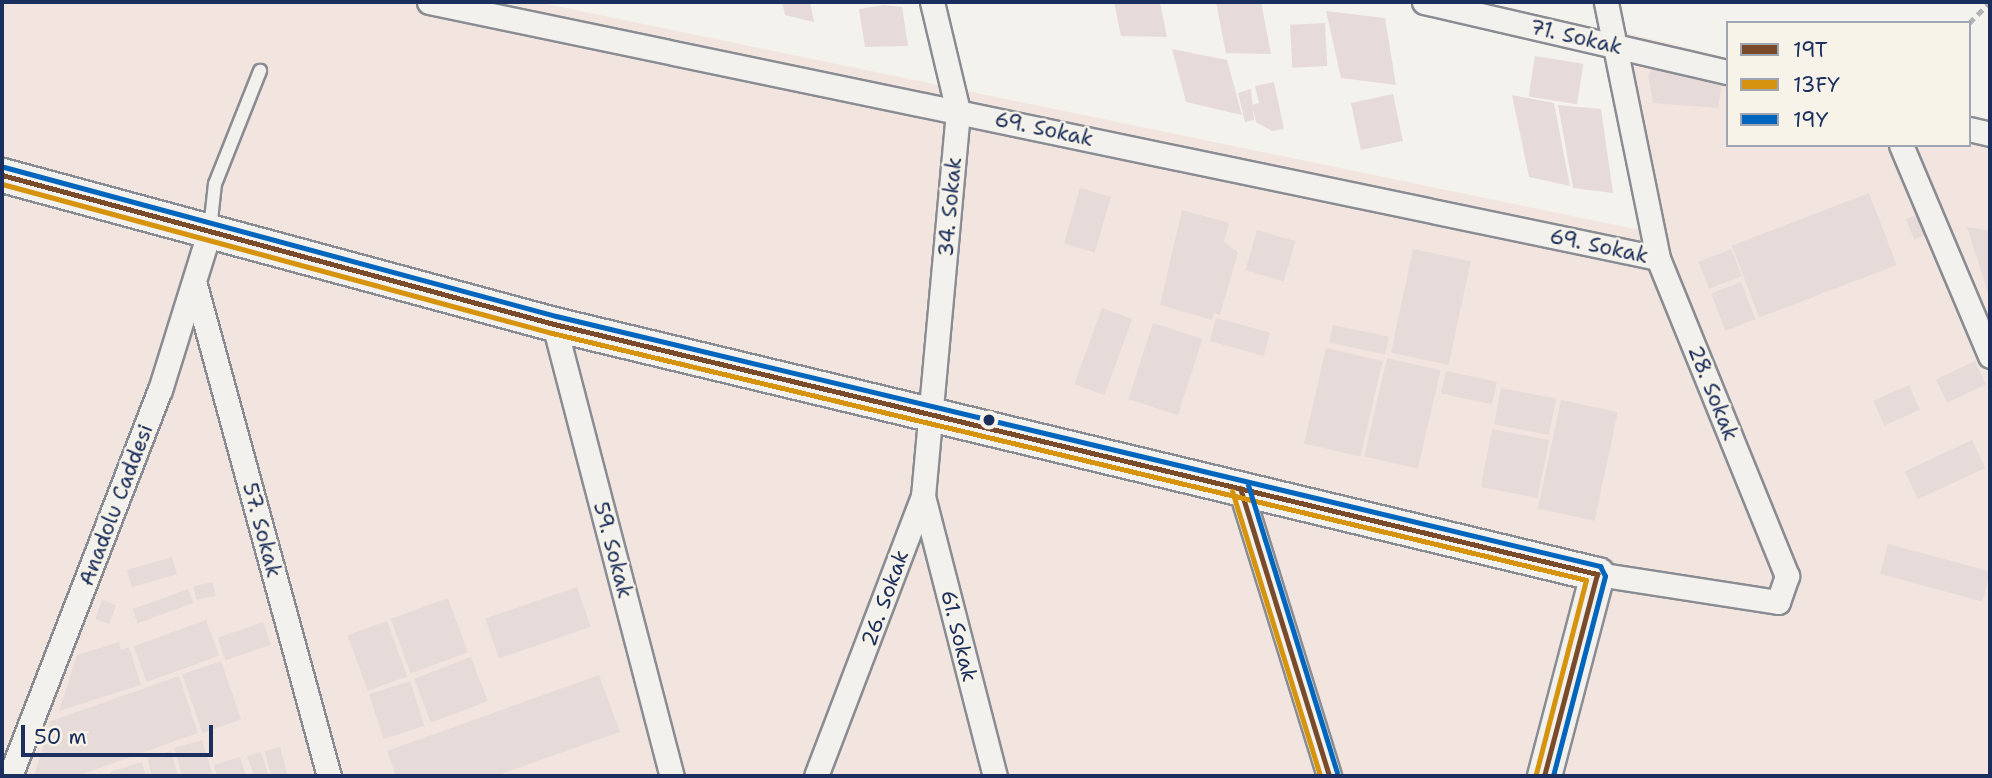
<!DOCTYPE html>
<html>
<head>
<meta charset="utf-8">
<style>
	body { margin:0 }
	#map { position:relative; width:1992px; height:778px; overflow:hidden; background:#f4f2ec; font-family:"Shantell Sans",sans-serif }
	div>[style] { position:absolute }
	.built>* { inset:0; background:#f2e5df }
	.building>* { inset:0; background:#e7dbd9; transform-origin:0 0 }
	.path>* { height:4.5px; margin-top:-2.25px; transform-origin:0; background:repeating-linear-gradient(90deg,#b1b2b5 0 7px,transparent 0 12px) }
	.roads { filter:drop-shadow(2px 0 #898c92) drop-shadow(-2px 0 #898c92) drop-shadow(0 2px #898c92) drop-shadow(0 -2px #898c92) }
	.lane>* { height:12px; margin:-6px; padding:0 6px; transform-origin:6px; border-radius:6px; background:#f2f1ed }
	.street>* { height:23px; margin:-11.5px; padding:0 11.5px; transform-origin:11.5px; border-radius:11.5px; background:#f2f1ed }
	.secondary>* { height:33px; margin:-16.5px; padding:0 16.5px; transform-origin:16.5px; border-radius:16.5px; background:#f2f1ed }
	.bus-1>* { height:5px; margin:-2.5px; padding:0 2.5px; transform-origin:2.5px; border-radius:2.5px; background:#7a4b2a }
	.bus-2>* { height:5px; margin:-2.5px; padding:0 2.5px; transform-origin:2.5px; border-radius:2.5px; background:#d6940e }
	.bus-3>* { height:5px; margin:-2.5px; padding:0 2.5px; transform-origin:2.5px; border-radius:2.5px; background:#0065bd }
	.dots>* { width:19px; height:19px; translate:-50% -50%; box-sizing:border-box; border:4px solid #f7f3e8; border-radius:50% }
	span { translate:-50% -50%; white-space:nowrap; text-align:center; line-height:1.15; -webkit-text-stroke:5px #f7f3e8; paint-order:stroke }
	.street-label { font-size:21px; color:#1b2f5e }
	.frame { position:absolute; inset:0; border:4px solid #1b2f5e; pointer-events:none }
	.legend { position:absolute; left:1726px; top:21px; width:245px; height:126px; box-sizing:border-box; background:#f7f3e8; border:2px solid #9fa5b1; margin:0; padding:9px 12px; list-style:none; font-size:21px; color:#1b2f5e }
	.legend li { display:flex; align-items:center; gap:14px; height:35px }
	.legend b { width:35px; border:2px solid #9fa5b1 }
	.scale { position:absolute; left:21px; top:725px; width:192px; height:32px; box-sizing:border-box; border:4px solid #1b2f5e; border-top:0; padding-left:9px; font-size:21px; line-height:24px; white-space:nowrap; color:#1b2f5e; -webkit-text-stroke:5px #f7f3e8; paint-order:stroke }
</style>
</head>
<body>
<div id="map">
	<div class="built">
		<div style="clip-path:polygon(2px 2px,537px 2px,1664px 235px,1619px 31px,1728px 58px,1728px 145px,1969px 145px,1969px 119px,1990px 124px,1990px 776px,2px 776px)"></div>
	</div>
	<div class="building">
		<div style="clip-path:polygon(782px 2px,810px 2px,814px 22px,785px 15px)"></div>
		<div style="clip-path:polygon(1114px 2px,1160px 2px,1167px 37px,1121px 36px)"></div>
		<div style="clip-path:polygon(1216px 2px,1261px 2px,1271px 54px,1226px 53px)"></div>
		<div style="clip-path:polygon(884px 5px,902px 7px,908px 46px,865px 47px,859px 9px)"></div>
		<div style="clip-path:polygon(1326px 11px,1385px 18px,1396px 85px,1341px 78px)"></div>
		<div style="left:1325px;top:23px;width:43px;height:35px;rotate:87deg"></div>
		<div style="clip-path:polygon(1172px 49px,1227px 60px,1242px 115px,1186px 102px)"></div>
		<div style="left:1535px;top:56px;width:49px;height:41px;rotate:9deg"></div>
		<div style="clip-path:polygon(1656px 62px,1723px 77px,1718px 108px,1653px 103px,1648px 75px)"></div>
		<div style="clip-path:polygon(1274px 82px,1284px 129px,1272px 131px,1256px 122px,1252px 105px,1259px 103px,1255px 86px)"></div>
		<div style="clip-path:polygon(1251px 89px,1254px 120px,1245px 122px,1238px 93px)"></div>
		<div style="left:1393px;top:94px;width:48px;height:43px;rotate:78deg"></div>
		<div style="clip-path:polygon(1512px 95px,1554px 103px,1570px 186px,1529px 177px)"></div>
		<div style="clip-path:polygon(1558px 105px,1601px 109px,1613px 193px,1573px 188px)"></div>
		<div style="left:1080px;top:188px;width:32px;height:58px;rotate:16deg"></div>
		<div style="left:1869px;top:193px;width:77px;height:147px;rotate:69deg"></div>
		<div style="clip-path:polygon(1182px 210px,1229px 223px,1224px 242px,1238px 252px,1220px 315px,1214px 313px,1212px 320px,1160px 305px)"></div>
		<div style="left:1919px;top:214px;width:22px;height:14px;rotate:68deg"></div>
		<div style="clip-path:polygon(1967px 227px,1990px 231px,1990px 299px)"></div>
		<div style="left:1257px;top:230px;width:40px;height:42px;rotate:16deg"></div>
		<div style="left:1413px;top:249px;width:59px;height:106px;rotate:12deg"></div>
		<div style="left:1731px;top:249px;width:29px;height:35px;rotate:68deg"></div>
		<div style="left:1741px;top:282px;width:40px;height:32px;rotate:69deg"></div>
		<div style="left:1102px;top:308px;width:32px;height:81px;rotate:20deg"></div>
		<div style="left:1216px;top:318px;width:56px;height:24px;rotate:15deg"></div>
		<div style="left:1153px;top:323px;width:52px;height:80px;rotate:18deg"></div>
		<div style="left:1333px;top:325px;width:57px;height:18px;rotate:12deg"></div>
		<div style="left:1326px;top:348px;width:58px;height:98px;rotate:13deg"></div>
		<div style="left:1387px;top:358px;width:55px;height:101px;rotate:13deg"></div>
		<div style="left:1975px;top:361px;width:26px;height:43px;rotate:65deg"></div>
		<div style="left:1446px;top:371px;width:52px;height:23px;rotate:12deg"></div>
		<div style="left:1909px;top:385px;width:27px;height:39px;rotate:66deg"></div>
		<div style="left:1501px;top:388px;width:56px;height:37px;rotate:11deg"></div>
		<div style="left:1561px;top:400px;width:58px;height:111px;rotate:12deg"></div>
		<div style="left:1492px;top:429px;width:58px;height:59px;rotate:11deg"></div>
		<div style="left:1972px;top:440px;width:31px;height:74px;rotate:65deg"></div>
		<div style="left:1888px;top:544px;width:106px;height:31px;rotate:15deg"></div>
		<div style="left:172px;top:557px;width:18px;height:47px;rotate:74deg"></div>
		<div style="left:213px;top:582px;width:14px;height:20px;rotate:78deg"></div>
		<div style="left:577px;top:587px;width:42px;height:97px;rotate:71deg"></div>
		<div style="left:188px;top:589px;width:15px;height:59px;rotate:70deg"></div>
		<div style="left:448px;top:598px;width:58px;height:61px;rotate:70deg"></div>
		<div style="left:102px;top:600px;width:15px;height:20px;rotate:20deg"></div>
		<div style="left:206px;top:620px;width:38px;height:77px;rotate:70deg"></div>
		<div style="left:387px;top:621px;width:59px;height:42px;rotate:70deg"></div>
		<div style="left:263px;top:622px;width:24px;height:48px;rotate:71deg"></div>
		<div style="clip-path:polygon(119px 642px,121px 650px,129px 647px,141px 685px,59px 711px,77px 655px)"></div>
		<div style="left:471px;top:657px;width:47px;height:61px;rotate:69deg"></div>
		<div style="left:221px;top:661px;width:62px;height:41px;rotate:71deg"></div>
		<div style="clip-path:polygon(599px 675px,620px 732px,495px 776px,396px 776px,387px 751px)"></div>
		<div style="clip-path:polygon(179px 676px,198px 733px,77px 776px,34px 776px,51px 721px)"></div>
		<div style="left:410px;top:681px;width:47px;height:43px;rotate:72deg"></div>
		<div style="clip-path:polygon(202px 740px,213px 776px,182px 776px,174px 748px)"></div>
		<div style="left:280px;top:747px;width:28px;height:16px;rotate:75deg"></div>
		<div style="clip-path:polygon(171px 751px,178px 776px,152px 776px,147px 758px)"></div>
		<div style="clip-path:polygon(261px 752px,269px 776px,254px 776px,247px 756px)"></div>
		<div style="clip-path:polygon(240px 757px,246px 776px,217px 776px,214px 765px)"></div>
		<div style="clip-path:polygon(142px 762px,146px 776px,111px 776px,110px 772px)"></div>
	</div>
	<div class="path">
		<div style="left:1969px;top:23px;width:30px;rotate:-45deg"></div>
	</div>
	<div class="roads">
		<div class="lane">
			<div style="left:210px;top:229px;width:45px;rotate:-83.7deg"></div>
			<div style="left:215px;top:184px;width:122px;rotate:-68.3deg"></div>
		</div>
		<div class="street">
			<div style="left:429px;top:2px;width:1255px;rotate:11.77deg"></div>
			<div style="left:1424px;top:2px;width:312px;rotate:13deg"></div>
			<div style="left:1969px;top:129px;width:22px;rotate:13deg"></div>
			<div style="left:1901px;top:145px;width:229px;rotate:67.1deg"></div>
			<div style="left:195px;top:285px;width:509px;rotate:74.74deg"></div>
			<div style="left:554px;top:324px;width:467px;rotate:75.4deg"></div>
			<div style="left:1240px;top:488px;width:301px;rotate:72.8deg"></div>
			<div style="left:923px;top:496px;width:289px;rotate:75.6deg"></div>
			<div style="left:1597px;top:574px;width:183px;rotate:8.8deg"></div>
			<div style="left:1778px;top:602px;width:28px;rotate:-71deg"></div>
			<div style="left:1787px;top:576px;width:343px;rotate:-112.1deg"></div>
			<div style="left:1658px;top:258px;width:261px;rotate:-101.5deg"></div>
			<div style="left:10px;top:776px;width:414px;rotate:-68.8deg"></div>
			<div style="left:160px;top:390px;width:169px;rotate:-72.7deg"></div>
			<div style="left:816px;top:776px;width:300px;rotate:-69.1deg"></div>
			<div style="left:923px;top:496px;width:387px;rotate:-84.8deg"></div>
			<div style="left:958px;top:111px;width:112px;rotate:-103.4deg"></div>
		</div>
		<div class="secondary">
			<div style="left:2px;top:175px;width:572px;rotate:15.11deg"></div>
			<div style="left:554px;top:324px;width:1073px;rotate:13.48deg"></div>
			<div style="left:1597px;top:574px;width:209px;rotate:104.7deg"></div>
		</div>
	</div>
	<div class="bus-1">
		<div style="left:2px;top:175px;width:572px;rotate:15.11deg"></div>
		<div style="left:554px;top:324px;width:1073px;rotate:13.48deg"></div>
		<div style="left:1597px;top:574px;width:209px;rotate:104.7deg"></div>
		<div style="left:1240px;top:488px;width:301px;rotate:72.8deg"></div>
	</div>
	<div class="bus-2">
		<div style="left:2px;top:184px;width:570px;rotate:15.16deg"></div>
		<div style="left:552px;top:333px;width:1063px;rotate:13.43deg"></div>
		<div style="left:1586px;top:580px;width:200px;rotate:104.5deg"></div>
		<div style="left:1232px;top:491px;width:298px;rotate:72.8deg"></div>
	</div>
	<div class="bus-3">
		<div style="left:4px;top:167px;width:572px;rotate:15.11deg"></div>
		<div style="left:556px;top:316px;width:1074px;rotate:13.47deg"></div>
		<div style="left:1600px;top:566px;width:11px;rotate:63deg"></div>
		<div style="left:1605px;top:576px;width:207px;rotate:104.6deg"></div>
		<div style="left:1248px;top:485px;width:301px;rotate:72.8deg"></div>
	</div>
	<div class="dots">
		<div style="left:989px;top:420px;background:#1b2f5e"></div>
	</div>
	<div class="street-label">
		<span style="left:1576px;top:37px;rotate:13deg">71. Sokak</span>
		<span style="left:1044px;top:129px;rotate:12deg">69. Sokak</span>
		<span style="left:950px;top:207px;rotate:-85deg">34. Sokak</span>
		<span style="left:1599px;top:246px;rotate:12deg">69. Sokak</span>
		<span style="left:1713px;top:393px;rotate:68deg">28. Sokak</span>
		<span style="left:116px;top:505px;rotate:-69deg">Anadolu Caddesi</span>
		<span style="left:262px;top:530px;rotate:75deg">57. Sokak</span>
		<span style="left:613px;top:550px;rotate:75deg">59. Sokak</span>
		<span style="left:885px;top:598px;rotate:-70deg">26. Sokak</span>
		<span style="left:959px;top:636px;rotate:76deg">61. Sokak</span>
	</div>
	<div class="frame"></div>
	<ul class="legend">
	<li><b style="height:9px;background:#7a4b2a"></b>19T</li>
	<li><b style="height:9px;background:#d6940e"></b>13FY</li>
	<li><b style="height:9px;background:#0065bd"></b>19Y</li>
	</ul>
	<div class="scale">50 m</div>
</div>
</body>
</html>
